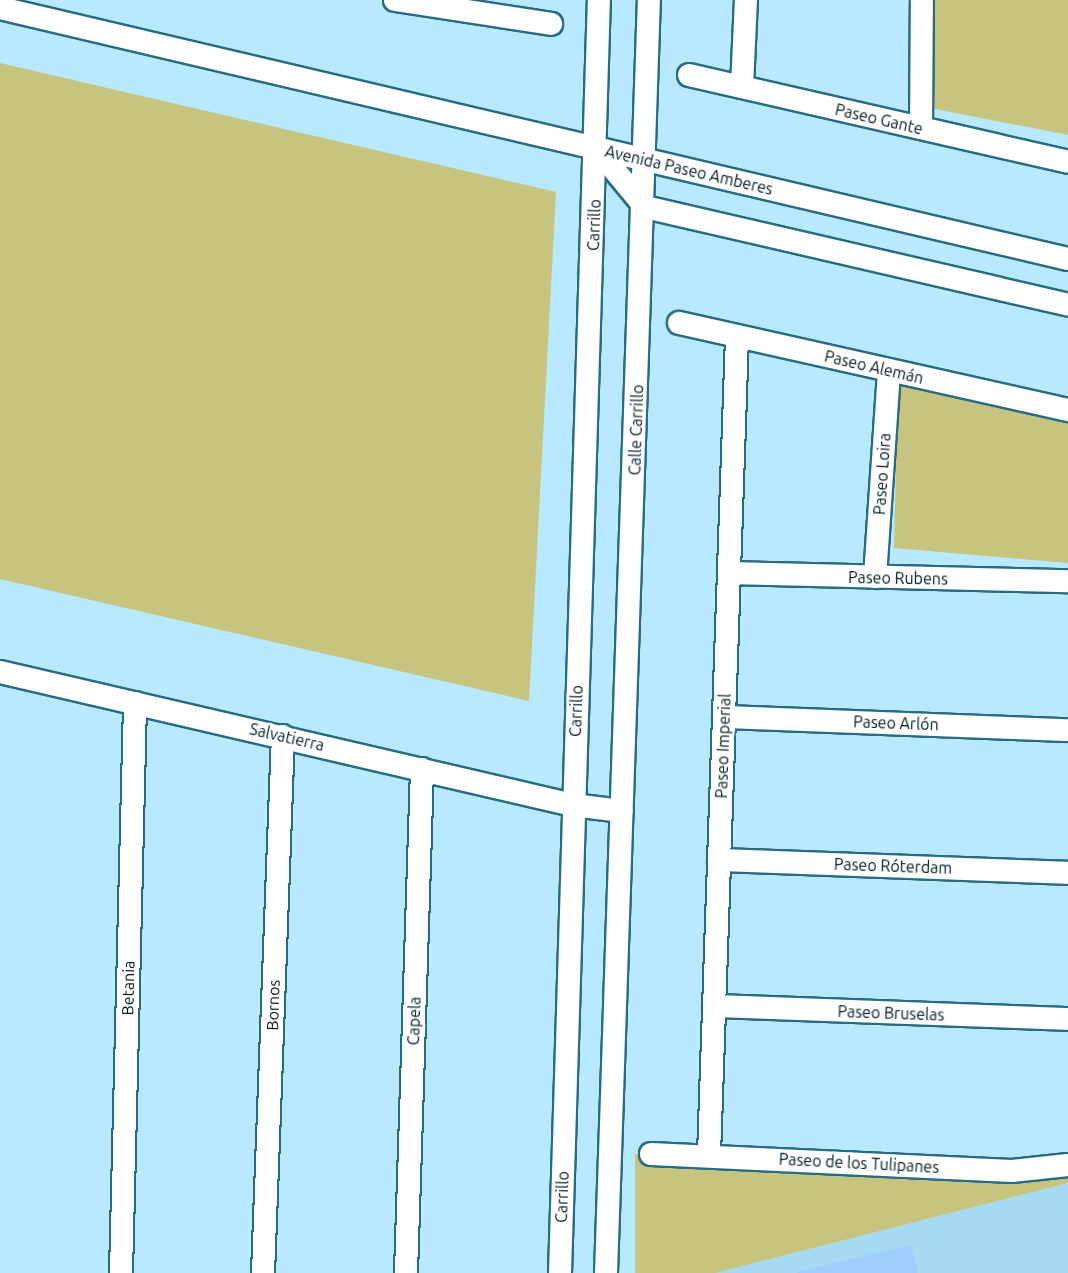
<!DOCTYPE html>
<html>
<head>
<meta charset="utf-8">
<style>
	body { margin:0 }
	#map { position:relative; width:1068px; height:1273px; overflow:hidden; background:#b8e9fe; font-family:Ubuntu,sans-serif }
	div>[style] { position:absolute }
	.built>* { inset:0; background:#a5daf2 }
	.green>* { inset:0; background:#c6c47f }
	.building>* { inset:0; background:#9fcefa }
	.roads { filter:drop-shadow(2px 0 #286b84) drop-shadow(-2px 0 #286b84) drop-shadow(0 2px #286b84) drop-shadow(0 -2px #286b84) }
	.minor>* { height:22px; margin:-11px; padding:0 11px; transform-origin:11px; border-radius:11px; background:#fff }
	span { translate:-50% -50%; white-space:nowrap; text-align:center; line-height:1.15; -webkit-text-stroke:4.5px #fff; paint-order:stroke }
	.street-label { font-size:16px; color:#011b25 }
</style>
</head>
<body>
<div id="map">
	<div class="built">
		<div style="clip-path:polygon(1068px 1183px,1068px 1273px,715px 1273px)"></div>
	</div>
	<div class="green">
		<div style="clip-path:polygon(930px 0,1068px 0,1068px 135px,925px 107px)"></div>
		<div style="clip-path:polygon(0 63px,556px 192px,529px 701px,0 579px)"></div>
		<div style="clip-path:polygon(898px 382px,1068px 419px,1068px 563px,894px 548px)"></div>
		<div style="clip-path:polygon(635px 1154px,1068px 1165px,1068px 1183px,715px 1273px,635px 1273px)"></div>
	</div>
	<div class="building">
		<div style="clip-path:polygon(912px 1245px,918px 1273px,797px 1273px,797px 1272px)"></div>
	</div>
	<div class="roads">
		<div class="minor">
			<div style="left:395px;top:0;width:158px;rotate:8.7deg"></div>
			<div style="left:0;top:8px;width:1097px;rotate:13.23deg"></div>
			<div style="left:689px;top:75px;width:389px;rotate:12.9deg"></div>
			<div style="left:742px;top:87px;width:87px;rotate:-87.4deg"></div>
			<div style="left:921px;top:128px;width:128px;rotate:-89.6deg"></div>
			<div style="left:597px;top:149px;width:75px;rotate:50.4deg"></div>
			<div style="left:645px;top:207px;width:434px;rotate:13deg"></div>
			<div style="left:679px;top:323px;width:399px;rotate:12.6deg"></div>
			<div style="left:729px;top:573px;width:339px;rotate:1.4deg"></div>
			<div style="left:875px;top:577px;width:207px;rotate:-86.1deg"></div>
			<div style="left:0;top:672px;width:588px;rotate:13.07deg"></div>
			<div style="left:573px;top:805px;width:49px;rotate:7deg"></div>
			<div style="left:724px;top:717px;width:344px;rotate:2.2deg"></div>
			<div style="left:719px;top:860px;width:349px;rotate:2.1deg"></div>
			<div style="left:714px;top:1006px;width:354px;rotate:2.1deg"></div>
			<div style="left:651px;top:1154px;width:361px;rotate:2.7deg"></div>
			<div style="left:1012px;top:1171px;width:56px;rotate:-6.1deg"></div>
			<div style="left:709px;top:1155px;width:819px;rotate:-88.04deg"></div>
			<div style="left:121px;top:1273px;width:570px;rotate:-88.59deg"></div>
			<div style="left:263px;top:1273px;width:537px;rotate:-87.87deg"></div>
			<div style="left:406px;top:1273px;width:504px;rotate:-88.18deg"></div>
			<div style="left:560px;top:1273px;width:1274px;rotate:-88.25deg"></div>
			<div style="left:606px;top:1273px;width:1274px;rotate:-88.07deg"></div>
		</div>
	</div>
	<div class="street-label">
		<span style="left:879px;top:119px;rotate:13deg">Paseo Gante</span>
		<span style="left:689px;top:170px;rotate:13deg">Avenida Paseo Amberes</span>
		<span style="left:594px;top:225px;rotate:-88deg">Carrillo</span>
		<span style="left:874px;top:367px;rotate:13deg">Paseo Alemán</span>
		<span style="left:636px;top:430px;rotate:-88deg">Calle Carrillo</span>
		<span style="left:882px;top:474px;rotate:-86deg">Paseo Loira</span>
		<span style="left:898px;top:578px;rotate:1deg">Paseo Rubens</span>
		<span style="left:576px;top:711px;rotate:-88deg">Carrillo</span>
		<span style="left:896px;top:723px;rotate:2deg">Paseo Arlón</span>
		<span style="left:287px;top:737px;rotate:13deg">Salvatierra</span>
		<span style="left:723px;top:746px;rotate:-88deg">Paseo Imperial</span>
		<span style="left:893px;top:866px;rotate:2deg">Paseo Róterdam</span>
		<span style="left:128px;top:988px;rotate:-89deg">Betania</span>
		<span style="left:273px;top:1005px;rotate:-88deg">Bornos</span>
		<span style="left:891px;top:1013px;rotate:2deg">Paseo Bruselas</span>
		<span style="left:414px;top:1021px;rotate:-88deg">Capela</span>
		<span style="left:859px;top:1163px;rotate:3deg">Paseo de los Tulipanes</span>
		<span style="left:562px;top:1197px;rotate:-88deg">Carrillo</span>
	</div>
</div>
</body>
</html>
